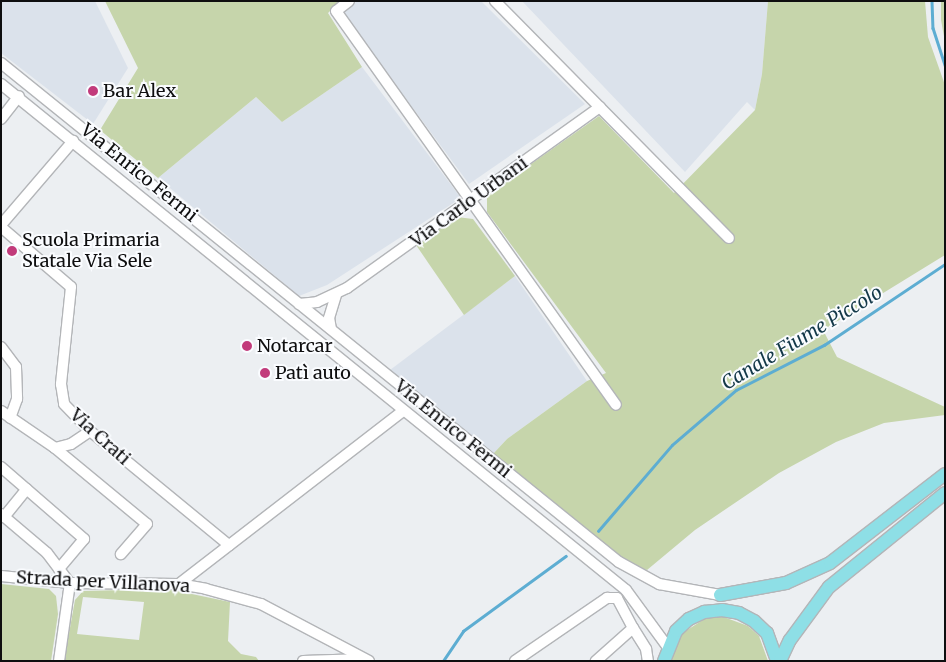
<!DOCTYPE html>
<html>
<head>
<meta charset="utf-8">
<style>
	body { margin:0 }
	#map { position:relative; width:946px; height:662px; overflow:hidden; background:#eceff2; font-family:Merriweather,serif }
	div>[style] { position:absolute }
	.built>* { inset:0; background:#dbe2eb }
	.green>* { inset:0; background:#c6d5ab }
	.stream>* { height:2.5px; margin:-1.25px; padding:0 1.25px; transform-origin:1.25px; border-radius:1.25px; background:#5dadd2 }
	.roads { filter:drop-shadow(1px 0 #b3b5b8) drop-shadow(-1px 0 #b3b5b8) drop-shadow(0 1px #b3b5b8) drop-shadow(0 -1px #b3b5b8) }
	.minor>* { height:10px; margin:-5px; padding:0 5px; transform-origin:5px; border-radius:5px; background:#fff }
	.major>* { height:12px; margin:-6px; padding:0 6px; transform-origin:6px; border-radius:6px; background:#8edfe6 }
	.dots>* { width:14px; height:14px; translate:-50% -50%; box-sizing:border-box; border:2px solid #fafcff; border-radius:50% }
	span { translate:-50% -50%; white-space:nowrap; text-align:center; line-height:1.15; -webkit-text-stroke:4px #fafcff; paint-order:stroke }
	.poi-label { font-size:18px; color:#0e0e0f }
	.left { translate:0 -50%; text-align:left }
	.street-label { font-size:18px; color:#0e0e0f }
	.water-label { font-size:19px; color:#133848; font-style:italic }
	.frame { position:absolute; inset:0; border:2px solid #0e0e0f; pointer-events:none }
</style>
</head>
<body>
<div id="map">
	<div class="built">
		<div style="clip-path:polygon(1px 1px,95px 1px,128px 68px,93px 124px,1px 53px)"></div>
		<div style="clip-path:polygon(357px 1px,481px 1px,585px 104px,469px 184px,342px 12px)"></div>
		<div style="clip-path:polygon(522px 1px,768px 1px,762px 74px,755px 110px,747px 102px,685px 172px)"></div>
		<div style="clip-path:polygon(362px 67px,461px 198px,327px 285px,299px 296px,158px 178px,256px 97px,282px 122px)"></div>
		<div style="clip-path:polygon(515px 276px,587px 381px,507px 439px,493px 454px,390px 370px)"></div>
	</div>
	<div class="green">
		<div style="clip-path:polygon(105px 1px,340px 1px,328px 13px,362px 67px,282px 122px,256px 97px,158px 178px,100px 130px,138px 68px)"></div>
		<div style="clip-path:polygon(768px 1px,925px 1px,928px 37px,945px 85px,945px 255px,823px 330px,837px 357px,945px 407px,945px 415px,884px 423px,836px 442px,779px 473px,695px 530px,647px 570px,634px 566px,608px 547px,493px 454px,507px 439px,587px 381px,606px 373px,487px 212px,487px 195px,599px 116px,674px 193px,755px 110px,762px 74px)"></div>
		<div style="clip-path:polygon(941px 1px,945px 1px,945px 42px,941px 20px)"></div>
		<div style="clip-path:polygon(457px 217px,473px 219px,515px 276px,464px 315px,416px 245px)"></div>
		<div style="clip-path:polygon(1px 584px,49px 589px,56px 596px,58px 614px,51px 661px,1px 661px)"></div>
		<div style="clip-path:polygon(evenodd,168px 589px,230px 602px,228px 641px,241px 654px,256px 657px,259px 661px,64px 661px,75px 600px,83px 591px,168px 589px,83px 597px,144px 602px,139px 640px,77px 634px,83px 597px)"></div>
		<div style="clip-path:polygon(721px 616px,748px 626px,759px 636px,768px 661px,670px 661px,681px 634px,706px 618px)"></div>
	</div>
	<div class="stream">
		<div style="left:932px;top:1px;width:27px;rotate:88deg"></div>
		<div style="left:933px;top:28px;width:40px;rotate:72deg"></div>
		<div style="left:598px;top:531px;width:113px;rotate:-49.3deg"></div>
		<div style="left:672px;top:445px;width:84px;rotate:-40.7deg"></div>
		<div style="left:736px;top:390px;width:99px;rotate:-27.1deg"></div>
		<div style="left:824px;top:345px;width:146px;rotate:-33.8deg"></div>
		<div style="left:443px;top:661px;width:36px;rotate:-56deg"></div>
		<div style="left:463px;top:631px;width:127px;rotate:-36.1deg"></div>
	</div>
	<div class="roads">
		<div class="minor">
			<div style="left:349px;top:1px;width:16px;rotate:142deg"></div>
			<div style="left:336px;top:11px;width:483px;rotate:54.6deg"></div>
			<div style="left:495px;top:1px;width:333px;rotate:45.4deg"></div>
			<div style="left:1px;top:63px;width:794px;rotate:38.92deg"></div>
			<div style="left:619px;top:562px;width:46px;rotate:28.8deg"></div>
			<div style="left:659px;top:584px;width:62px;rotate:10.2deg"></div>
			<div style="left:1px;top:84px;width:804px;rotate:38.99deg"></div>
			<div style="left:626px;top:590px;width:69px;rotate:53.8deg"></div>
			<div style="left:1px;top:119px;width:29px;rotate:-52deg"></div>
			<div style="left:1px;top:225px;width:111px;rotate:-49.4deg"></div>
			<div style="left:1px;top:227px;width:92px;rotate:40.6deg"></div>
			<div style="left:71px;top:287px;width:98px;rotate:95.9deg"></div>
			<div style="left:61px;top:384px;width:20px;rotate:81deg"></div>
			<div style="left:64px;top:404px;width:37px;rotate:46deg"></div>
			<div style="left:90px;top:431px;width:180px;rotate:39.4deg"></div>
			<div style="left:299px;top:304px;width:18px;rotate:-6deg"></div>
			<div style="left:317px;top:302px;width:33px;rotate:-25deg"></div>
			<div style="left:347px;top:288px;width:311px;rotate:-35.6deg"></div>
			<div style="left:331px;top:329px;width:11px;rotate:-100deg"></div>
			<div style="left:329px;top:318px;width:24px;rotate:-73deg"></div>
			<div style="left:1px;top:347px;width:25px;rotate:53deg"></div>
			<div style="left:16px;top:367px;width:32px;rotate:88deg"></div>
			<div style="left:17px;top:399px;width:20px;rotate:110deg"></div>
			<div style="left:1px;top:411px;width:65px;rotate:34.4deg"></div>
			<div style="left:55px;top:448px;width:16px;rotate:-14deg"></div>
			<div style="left:71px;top:444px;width:23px;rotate:-34deg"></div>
			<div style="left:55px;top:448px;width:119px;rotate:39.6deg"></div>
			<div style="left:147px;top:524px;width:40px;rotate:131deg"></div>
			<div style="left:1px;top:467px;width:110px;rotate:40.9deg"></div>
			<div style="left:84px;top:539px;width:39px;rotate:130deg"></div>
			<div style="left:1px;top:514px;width:60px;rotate:40.3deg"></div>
			<div style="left:47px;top:553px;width:38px;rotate:53deg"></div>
			<div style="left:4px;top:517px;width:36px;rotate:-51deg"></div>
			<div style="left:1px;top:576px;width:69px;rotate:5.8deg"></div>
			<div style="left:70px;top:583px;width:109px;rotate:0.5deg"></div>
			<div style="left:179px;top:584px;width:27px;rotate:10deg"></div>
			<div style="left:206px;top:589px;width:57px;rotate:15.3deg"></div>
			<div style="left:261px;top:604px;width:122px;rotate:27.8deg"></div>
			<div style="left:179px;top:584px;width:283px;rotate:-37.7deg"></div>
			<div style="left:633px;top:628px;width:25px;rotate:58deg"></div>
			<div style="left:646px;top:649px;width:12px;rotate:81deg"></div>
			<div style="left:59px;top:661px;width:79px;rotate:-82deg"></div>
			<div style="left:303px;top:661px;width:61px;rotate:-1.9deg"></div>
			<div style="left:515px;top:661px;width:112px;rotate:-34.4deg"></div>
			<div style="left:607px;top:598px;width:10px"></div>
			<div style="left:617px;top:598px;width:34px;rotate:62deg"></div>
			<div style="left:633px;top:628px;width:50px;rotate:138.3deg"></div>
		</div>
		<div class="major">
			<div style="left:720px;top:595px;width:67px;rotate:-10.3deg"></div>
			<div style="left:786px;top:583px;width:48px;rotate:-24.4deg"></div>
			<div style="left:830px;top:563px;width:145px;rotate:-37.7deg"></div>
			<div style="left:664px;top:661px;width:32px;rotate:-68deg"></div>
			<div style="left:676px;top:631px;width:18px;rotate:-43deg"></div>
			<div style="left:689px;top:619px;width:17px;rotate:-25deg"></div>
			<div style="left:704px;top:612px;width:18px;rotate:-6deg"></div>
			<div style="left:722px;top:610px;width:17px;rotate:10deg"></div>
			<div style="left:739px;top:613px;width:17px;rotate:28deg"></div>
			<div style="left:754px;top:621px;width:18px;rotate:43deg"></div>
			<div style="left:767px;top:633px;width:30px;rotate:70deg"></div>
			<div style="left:780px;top:661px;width:23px;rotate:-65deg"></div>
			<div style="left:790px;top:640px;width:66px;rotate:-53.7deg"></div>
			<div style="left:829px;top:587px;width:149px;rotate:-39deg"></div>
		</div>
	</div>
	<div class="dots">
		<div style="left:93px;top:91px;background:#c23b7b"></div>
		<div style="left:12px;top:251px;background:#c23b7b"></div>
		<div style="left:247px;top:346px;background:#c23b7b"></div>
		<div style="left:265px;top:373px;background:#c23b7b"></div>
	</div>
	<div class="poi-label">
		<span class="left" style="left:103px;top:91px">Bar Alex</span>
		<span class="left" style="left:22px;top:251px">Scuola Primaria<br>Statale Via Sele</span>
		<span class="left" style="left:257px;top:346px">Notarcar</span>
		<span class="left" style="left:275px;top:373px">Patì auto</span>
	</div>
	<div class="street-label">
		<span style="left:139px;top:173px;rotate:39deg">Via Enrico Fermi</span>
		<span style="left:469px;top:202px;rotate:-36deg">Via Carlo Urbani</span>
		<span style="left:453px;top:429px;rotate:39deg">Via Enrico Fermi</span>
		<span style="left:100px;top:437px;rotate:42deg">Via Crati</span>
		<span style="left:103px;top:582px;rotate:3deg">Strada per Villanova</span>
	</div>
	<div class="water-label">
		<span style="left:802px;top:338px;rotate:-31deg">Canale Fiume Piccolo</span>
	</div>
	<div class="frame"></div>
</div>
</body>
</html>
